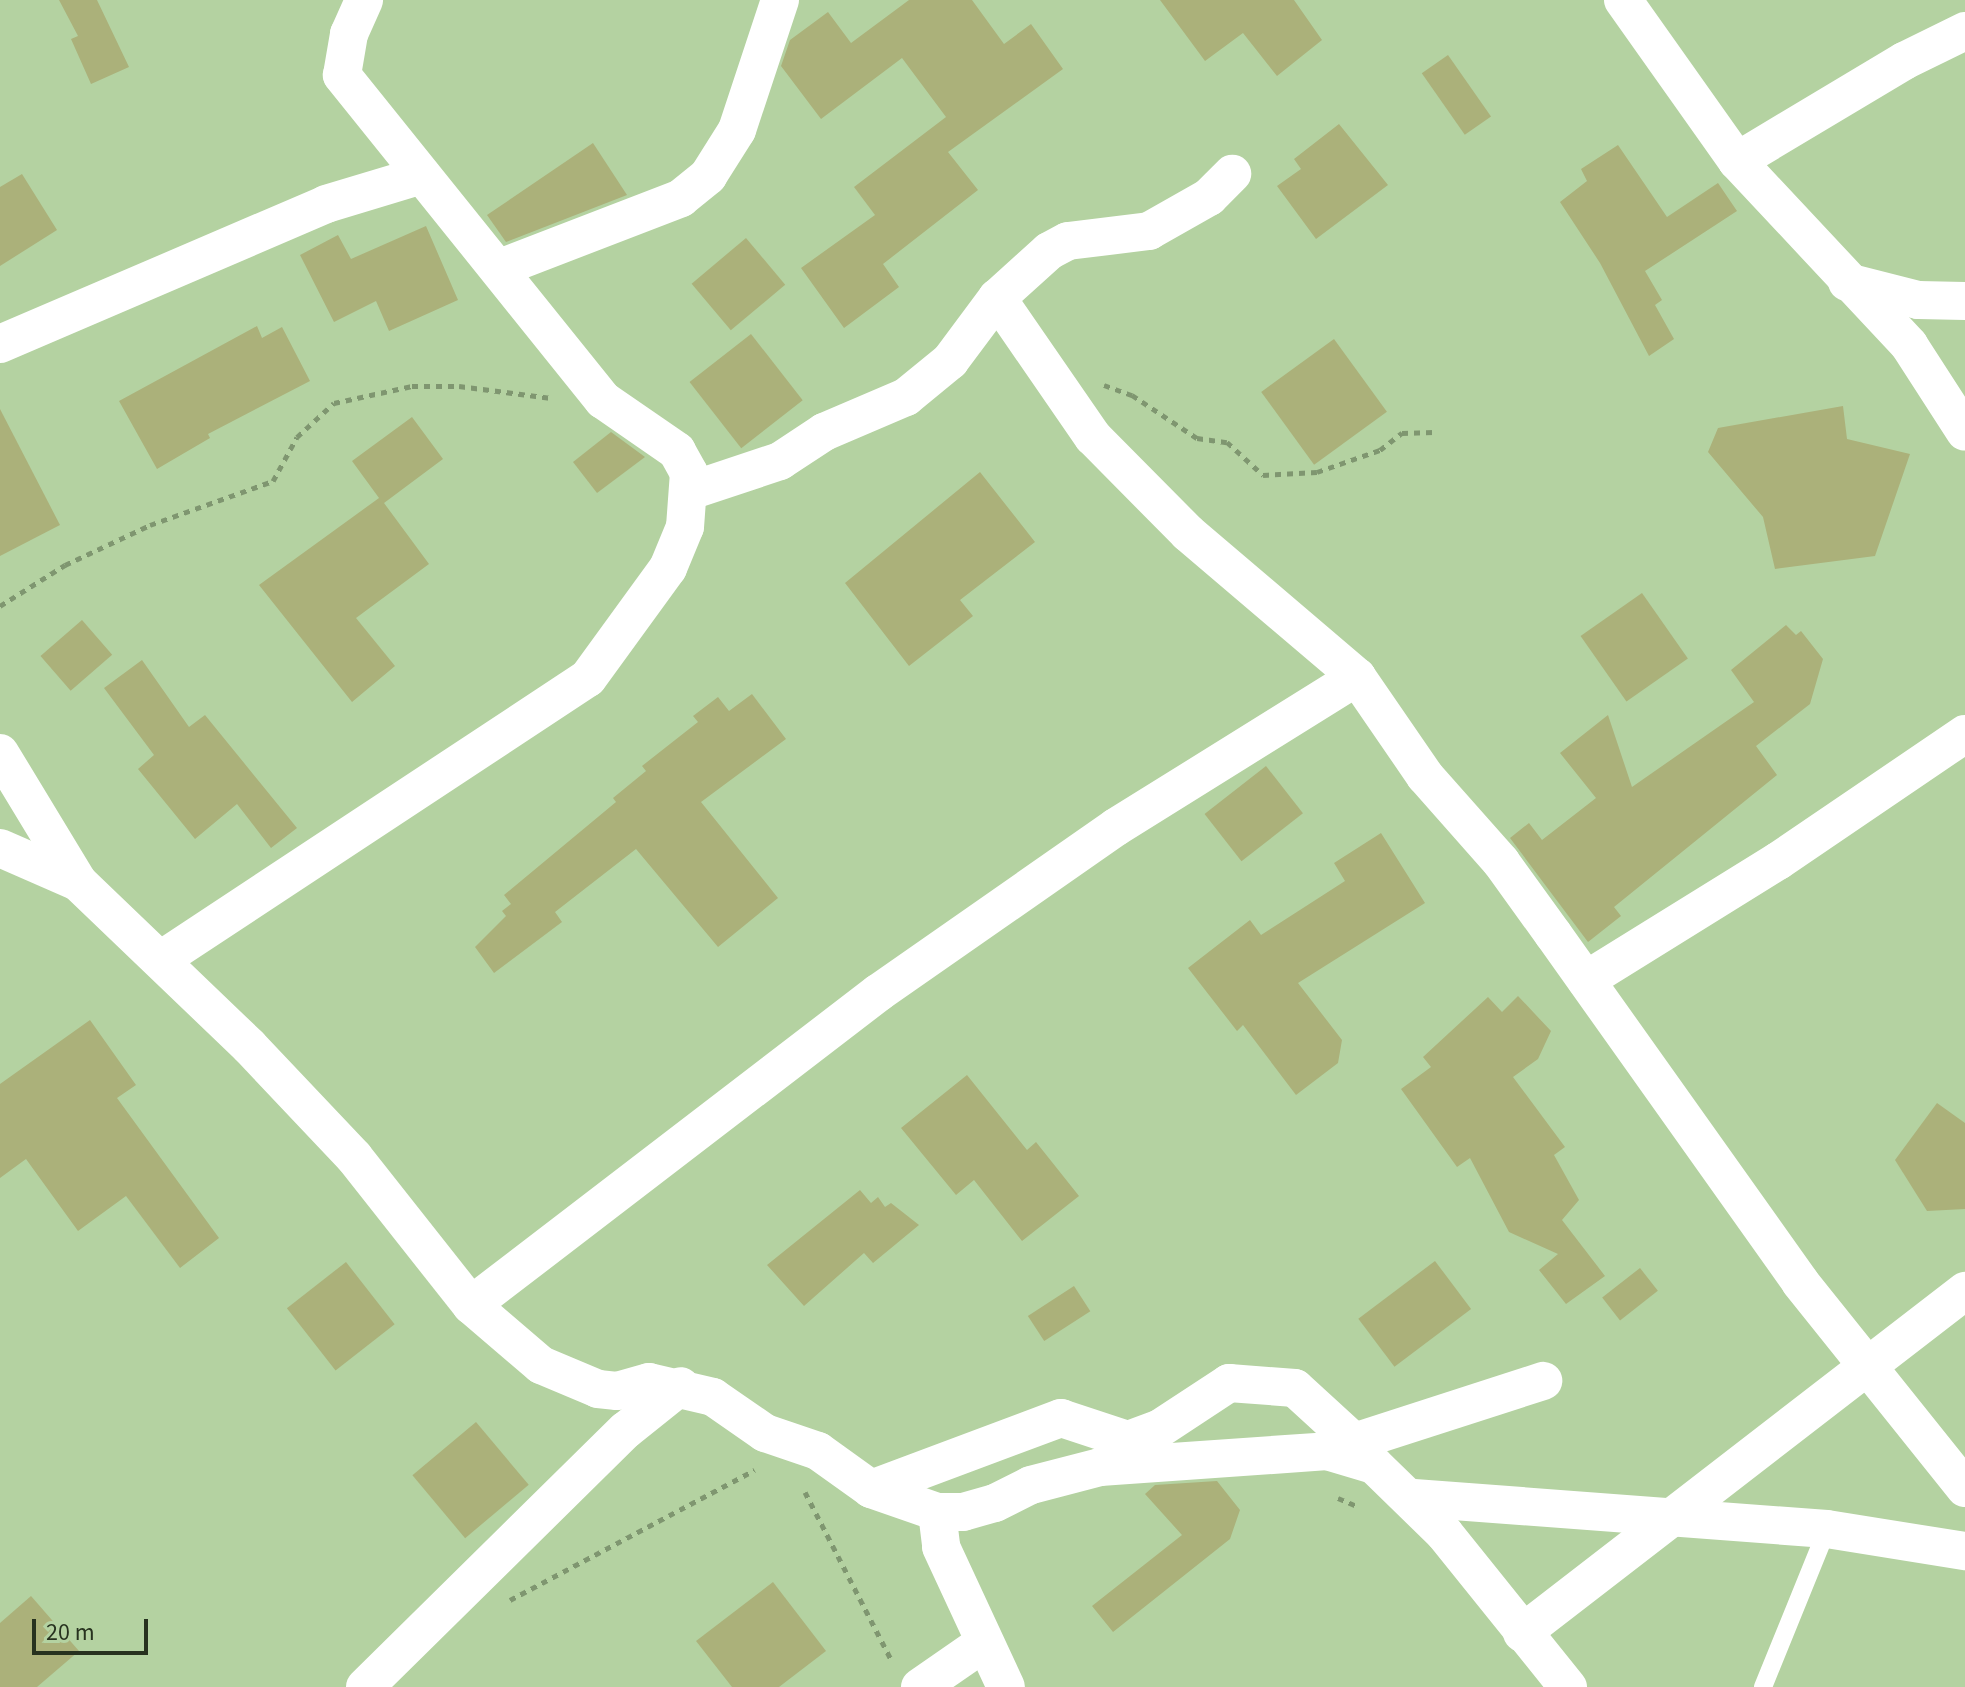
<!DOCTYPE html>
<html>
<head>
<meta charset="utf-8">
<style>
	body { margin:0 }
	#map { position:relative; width:1965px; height:1687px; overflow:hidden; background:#b4d2a1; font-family:"Source Sans 3",sans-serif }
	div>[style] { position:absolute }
	.building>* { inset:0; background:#abb17a; transform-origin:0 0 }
	.path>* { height:5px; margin-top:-2.5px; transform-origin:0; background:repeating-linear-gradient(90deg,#7f9670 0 6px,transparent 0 12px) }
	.service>* { height:18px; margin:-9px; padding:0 9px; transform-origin:9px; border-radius:9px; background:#fff }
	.minor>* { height:38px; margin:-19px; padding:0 19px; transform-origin:19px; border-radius:19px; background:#fff }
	span { translate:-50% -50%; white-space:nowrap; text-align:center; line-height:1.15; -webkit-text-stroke:6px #b4d2a1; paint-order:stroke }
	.scale { position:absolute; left:32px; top:1619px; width:116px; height:36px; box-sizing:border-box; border:4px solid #27321f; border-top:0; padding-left:10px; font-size:24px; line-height:28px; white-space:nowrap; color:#27321f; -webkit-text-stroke:6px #b4d2a1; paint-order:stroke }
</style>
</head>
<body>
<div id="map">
	<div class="building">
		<div style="clip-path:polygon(59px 0,97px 0,129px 67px,91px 84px,71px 39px,78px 36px)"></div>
		<div style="clip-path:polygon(909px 0,972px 0,1004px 44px,1031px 24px,1063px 69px,948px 152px,978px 190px,883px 264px,899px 287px,844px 328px,801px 268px,875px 215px,854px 187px,946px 117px,902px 58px,821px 119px,781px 66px,790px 40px,828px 12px,851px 43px)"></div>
		<div style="clip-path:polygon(1160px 0,1294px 0,1322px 40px,1277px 76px,1243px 33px,1205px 61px)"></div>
		<div style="left:1448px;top:55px;width:75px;height:32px;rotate:55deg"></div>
		<div style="clip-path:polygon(1339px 124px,1388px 185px,1316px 239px,1277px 186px,1301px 169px,1294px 159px)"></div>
		<div style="clip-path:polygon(593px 143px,627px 195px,506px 242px,487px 215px)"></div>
		<div style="clip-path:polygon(1618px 145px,1667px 217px,1718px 183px,1737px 211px,1645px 271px,1662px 300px,1655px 305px,1674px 339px,1649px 356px,1600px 263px,1560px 202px,1587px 181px,1581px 169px)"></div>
		<div style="clip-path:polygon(22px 174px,57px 230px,0 266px,0 187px)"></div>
		<div style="clip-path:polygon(426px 226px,458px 300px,389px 331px,376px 301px,334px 322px,300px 255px,338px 235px,351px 259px)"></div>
		<div style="left:746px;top:238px;width:61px;height:71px;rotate:50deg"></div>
		<div style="clip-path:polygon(257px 326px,262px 338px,282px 327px,310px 381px,208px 434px,210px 438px,157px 469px,119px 401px)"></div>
		<div style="left:751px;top:334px;width:84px;height:78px;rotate:52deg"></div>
		<div style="left:1334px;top:339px;width:90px;height:90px;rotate:54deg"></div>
		<div style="clip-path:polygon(1843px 406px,1847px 439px,1910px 454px,1875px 556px,1775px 569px,1763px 517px,1708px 452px,1718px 428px)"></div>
		<div style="clip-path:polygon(0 409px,60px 525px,0 556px)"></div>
		<div style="clip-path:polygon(412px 417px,443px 459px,384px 503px,429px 564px,356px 618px,395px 666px,352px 702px,259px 585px,379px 498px,352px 461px)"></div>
		<div style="clip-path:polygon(611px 432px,645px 457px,597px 493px,573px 462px)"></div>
		<div style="clip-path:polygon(980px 472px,1035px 542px,960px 600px,973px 616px,909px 666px,845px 583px)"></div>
		<div style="left:1642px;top:593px;width:80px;height:75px;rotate:55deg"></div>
		<div style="left:82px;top:620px;width:46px;height:55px;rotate:49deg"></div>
		<div style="clip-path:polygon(1786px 625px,1796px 635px,1801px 631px,1823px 659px,1810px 704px,1756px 746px,1777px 775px,1614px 907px,1621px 916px,1588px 942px,1510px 838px,1529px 823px,1542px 840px,1596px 798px,1560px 753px,1608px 715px,1632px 787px,1754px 702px,1731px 670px)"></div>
		<div style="clip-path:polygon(142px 660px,189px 727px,205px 715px,297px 828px,271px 848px,237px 804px,195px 839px,138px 769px,154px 755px,104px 688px)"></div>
		<div style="clip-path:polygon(752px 694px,786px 739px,701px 802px,778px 898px,718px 947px,636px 849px,555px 912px,562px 922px,494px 973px,475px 947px,506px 916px,502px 911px,511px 904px,504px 895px,616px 802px,613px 798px,646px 771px,642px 766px,698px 722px,693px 716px,718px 697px,729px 711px)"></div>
		<div style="left:1266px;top:766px;width:60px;height:78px;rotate:52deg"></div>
		<div style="clip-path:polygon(1381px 833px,1425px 903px,1298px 983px,1342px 1040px,1338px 1063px,1296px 1095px,1243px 1025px,1237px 1031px,1188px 968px,1250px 920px,1261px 935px,1345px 881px,1334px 863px)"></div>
		<div style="clip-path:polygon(1518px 996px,1551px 1031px,1538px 1059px,1513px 1077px,1565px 1147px,1554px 1155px,1579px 1200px,1562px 1220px,1605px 1276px,1566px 1304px,1539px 1270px,1558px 1254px,1509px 1232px,1470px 1158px,1457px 1167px,1401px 1089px,1431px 1067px,1423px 1057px,1488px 997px,1502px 1012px)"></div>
		<div style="clip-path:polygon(90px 1020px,136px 1085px,117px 1098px,219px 1238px,180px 1268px,126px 1196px,78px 1231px,26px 1159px,0 1178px,0 1084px)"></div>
		<div style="clip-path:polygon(967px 1075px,1027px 1150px,1036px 1142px,1079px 1196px,1022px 1241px,974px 1180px,956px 1195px,901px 1128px)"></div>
		<div style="clip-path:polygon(1937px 1103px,1965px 1123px,1965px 1209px,1927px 1211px,1895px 1160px)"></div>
		<div style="clip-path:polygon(860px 1190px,871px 1203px,878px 1197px,885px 1207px,891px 1203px,919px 1225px,873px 1263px,864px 1253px,804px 1306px,767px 1265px)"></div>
		<div style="left:1435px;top:1261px;width:60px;height:96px;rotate:53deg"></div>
		<div style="left:346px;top:1262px;width:79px;height:75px;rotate:52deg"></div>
		<div style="left:1640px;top:1268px;width:29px;height:48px;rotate:52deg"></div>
		<div style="left:1074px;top:1286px;width:30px;height:55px;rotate:57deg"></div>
		<div style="left:476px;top:1422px;width:82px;height:83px;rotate:50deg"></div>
		<div style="clip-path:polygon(1217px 1481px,1240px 1510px,1230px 1539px,1113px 1632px,1092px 1606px,1182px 1535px,1145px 1494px,1155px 1485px)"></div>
		<div style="clip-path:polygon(773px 1582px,826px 1651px,779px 1687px,732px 1687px,696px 1641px)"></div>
		<div style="clip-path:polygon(31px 1596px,79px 1651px,37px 1687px,0 1687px,0 1623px)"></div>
	</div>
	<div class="path">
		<div style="left:1104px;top:385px;width:30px;rotate:20deg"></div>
		<div style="left:1132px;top:395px;width:78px;rotate:33.5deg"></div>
		<div style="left:1197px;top:438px;width:30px;rotate:8deg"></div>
		<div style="left:1227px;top:442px;width:49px;rotate:42.5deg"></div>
		<div style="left:1263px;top:475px;width:54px;rotate:-3.2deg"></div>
		<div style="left:1317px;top:472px;width:67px;rotate:-19.2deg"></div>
		<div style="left:1380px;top:450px;width:28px;rotate:-38deg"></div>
		<div style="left:1402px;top:433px;width:32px;rotate:-2deg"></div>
		<div style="left:0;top:606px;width:77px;rotate:-32.2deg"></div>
		<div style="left:65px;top:565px;width:94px;rotate:-25.2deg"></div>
		<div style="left:150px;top:525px;width:131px;rotate:-19.7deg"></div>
		<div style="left:273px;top:481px;width:50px;rotate:-61.4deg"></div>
		<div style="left:297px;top:437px;width:50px;rotate:-42.6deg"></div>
		<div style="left:334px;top:403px;width:80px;rotate:-12.3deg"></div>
		<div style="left:412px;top:386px;width:47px"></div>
		<div style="left:459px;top:386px;width:93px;rotate:7.4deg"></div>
		<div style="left:805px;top:1492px;width:190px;rotate:62.8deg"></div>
		<div style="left:1338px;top:1498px;width:23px;rotate:23deg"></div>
		<div style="left:510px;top:1600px;width:277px;rotate:-28deg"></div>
	</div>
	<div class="service">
		<div style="left:1763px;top:1687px;width:170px;rotate:-67.9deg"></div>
	</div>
	<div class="minor">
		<div style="left:1623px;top:0;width:197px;rotate:54.7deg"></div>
		<div style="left:1737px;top:161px;width:252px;rotate:46.9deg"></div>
		<div style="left:1909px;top:345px;width:103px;rotate:57.2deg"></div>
		<div style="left:1737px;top:161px;width:195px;rotate:-30.9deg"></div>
		<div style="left:1904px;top:61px;width:68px;rotate:-26.2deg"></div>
		<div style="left:500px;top:268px;width:194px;rotate:-21.1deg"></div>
		<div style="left:681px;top:198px;width:35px;rotate:-39deg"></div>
		<div style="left:708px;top:176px;width:54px;rotate:-57.8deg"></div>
		<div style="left:737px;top:130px;width:137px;rotate:-71.7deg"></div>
		<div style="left:1847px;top:282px;width:73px;rotate:14.2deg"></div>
		<div style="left:1918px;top:300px;width:47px;rotate:1.2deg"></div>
		<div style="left:997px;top:298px;width:169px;rotate:55.4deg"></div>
		<div style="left:1093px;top:437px;width:135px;rotate:45.3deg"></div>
		<div style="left:1188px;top:533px;width:222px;rotate:40.4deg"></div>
		<div style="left:1357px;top:677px;width:120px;rotate:55.5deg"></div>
		<div style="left:1425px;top:776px;width:115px;rotate:48.5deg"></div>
		<div style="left:1501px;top:862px;width:89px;rotate:54.2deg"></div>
		<div style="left:1553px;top:934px;width:427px;rotate:54.6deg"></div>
		<div style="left:1800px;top:1282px;width:264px;rotate:51.3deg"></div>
		<div style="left:0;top:344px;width:355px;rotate:-23.2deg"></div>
		<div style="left:326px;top:204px;width:100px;rotate:-16.8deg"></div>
		<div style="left:690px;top:491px;width:95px;rotate:-18.4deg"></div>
		<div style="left:780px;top:461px;width:53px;rotate:-33.4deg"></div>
		<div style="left:824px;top:432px;width:89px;rotate:-23.1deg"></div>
		<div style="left:906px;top:397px;width:57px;rotate:-39.3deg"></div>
		<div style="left:950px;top:361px;width:79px;rotate:-53.3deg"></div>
		<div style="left:997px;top:298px;width:70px;rotate:-42.1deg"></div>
		<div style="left:1049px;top:251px;width:21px;rotate:-28deg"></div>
		<div style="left:1068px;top:241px;width:82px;rotate:-7deg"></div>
		<div style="left:1149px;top:231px;width:69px;rotate:-29.5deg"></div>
		<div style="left:1209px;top:197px;width:33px;rotate:-45deg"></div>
		<div style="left:0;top:753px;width:151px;rotate:58.8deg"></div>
		<div style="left:78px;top:882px;width:237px;rotate:43.8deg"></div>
		<div style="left:249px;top:1046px;width:153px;rotate:46.6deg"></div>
		<div style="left:354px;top:1157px;width:189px;rotate:51.7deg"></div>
		<div style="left:471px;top:1305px;width:92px;rotate:40.6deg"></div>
		<div style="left:541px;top:1365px;width:62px;rotate:22.8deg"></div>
		<div style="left:598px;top:1389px;width:19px;rotate:6deg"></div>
		<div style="left:617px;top:1391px;width:33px;rotate:-16deg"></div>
		<div style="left:649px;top:1382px;width:66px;rotate:13.2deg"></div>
		<div style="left:713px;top:1397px;width:63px;rotate:34.7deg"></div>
		<div style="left:765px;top:1433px;width:56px;rotate:18.8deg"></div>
		<div style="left:818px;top:1451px;width:65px;rotate:35.6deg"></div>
		<div style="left:871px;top:1489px;width:70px;rotate:19.2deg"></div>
		<div style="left:937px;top:1512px;width:26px"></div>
		<div style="left:963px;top:1512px;width:33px;rotate:-16deg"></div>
		<div style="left:995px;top:1503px;width:40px;rotate:-26.6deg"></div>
		<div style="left:1031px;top:1485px;width:71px;rotate:-14.6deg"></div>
		<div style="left:1100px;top:1467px;width:228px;rotate:-4deg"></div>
		<div style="left:1327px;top:1451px;width:49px;rotate:16.6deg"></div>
		<div style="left:1374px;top:1465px;width:98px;rotate:44.2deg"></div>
		<div style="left:1444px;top:1533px;width:198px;rotate:51.2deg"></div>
		<div style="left:0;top:848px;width:85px;rotate:23.6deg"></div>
		<div style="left:162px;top:959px;width:510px;rotate:-33.41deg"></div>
		<div style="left:588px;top:678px;width:136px;rotate:-54deg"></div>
		<div style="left:668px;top:568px;width:44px;rotate:-67.5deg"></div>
		<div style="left:685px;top:527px;width:54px;rotate:-85.8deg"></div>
		<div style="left:689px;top:473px;width:25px;rotate:-119deg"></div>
		<div style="left:677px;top:451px;width:90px;rotate:-145.4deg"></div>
		<div style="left:603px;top:400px;width:417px;rotate:-128.8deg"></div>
		<div style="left:342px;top:75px;width:42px;rotate:-80.3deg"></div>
		<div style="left:349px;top:34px;width:37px;rotate:-66deg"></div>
		<div style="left:1586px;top:980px;width:226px;rotate:-31.8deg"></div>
		<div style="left:1778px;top:861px;width:226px;rotate:-34.2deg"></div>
		<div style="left:471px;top:1305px;width:513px;rotate:-37.47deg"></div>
		<div style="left:878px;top:993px;width:290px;rotate:-34.9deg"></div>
		<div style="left:1116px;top:827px;width:284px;rotate:-31.9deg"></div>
		<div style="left:871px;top:1489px;width:203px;rotate:-20.5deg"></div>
		<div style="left:1061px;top:1418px;width:71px;rotate:18.2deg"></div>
		<div style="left:1128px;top:1440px;width:33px;rotate:-20deg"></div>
		<div style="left:1159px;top:1429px;width:84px;rotate:-33.3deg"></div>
		<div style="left:1229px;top:1383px;width:66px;rotate:4.3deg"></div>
		<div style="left:1295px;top:1388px;width:80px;rotate:42.5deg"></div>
		<div style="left:1354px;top:1442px;width:199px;rotate:-17.9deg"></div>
		<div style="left:1414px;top:1498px;width:414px;rotate:4.3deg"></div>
		<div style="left:1827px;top:1529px;width:140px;rotate:9.1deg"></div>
		<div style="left:937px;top:1512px;width:35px;rotate:83deg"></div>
		<div style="left:941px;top:1547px;width:154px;rotate:65.1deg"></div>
		<div style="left:1522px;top:1633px;width:560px;rotate:-37.67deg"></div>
		<div style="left:365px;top:1687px;width:366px;rotate:-44.6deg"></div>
		<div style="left:626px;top:1430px;width:70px;rotate:-38.7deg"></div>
		<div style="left:920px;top:1687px;width:75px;rotate:-34.7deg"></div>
	</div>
	<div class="scale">20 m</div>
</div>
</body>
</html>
